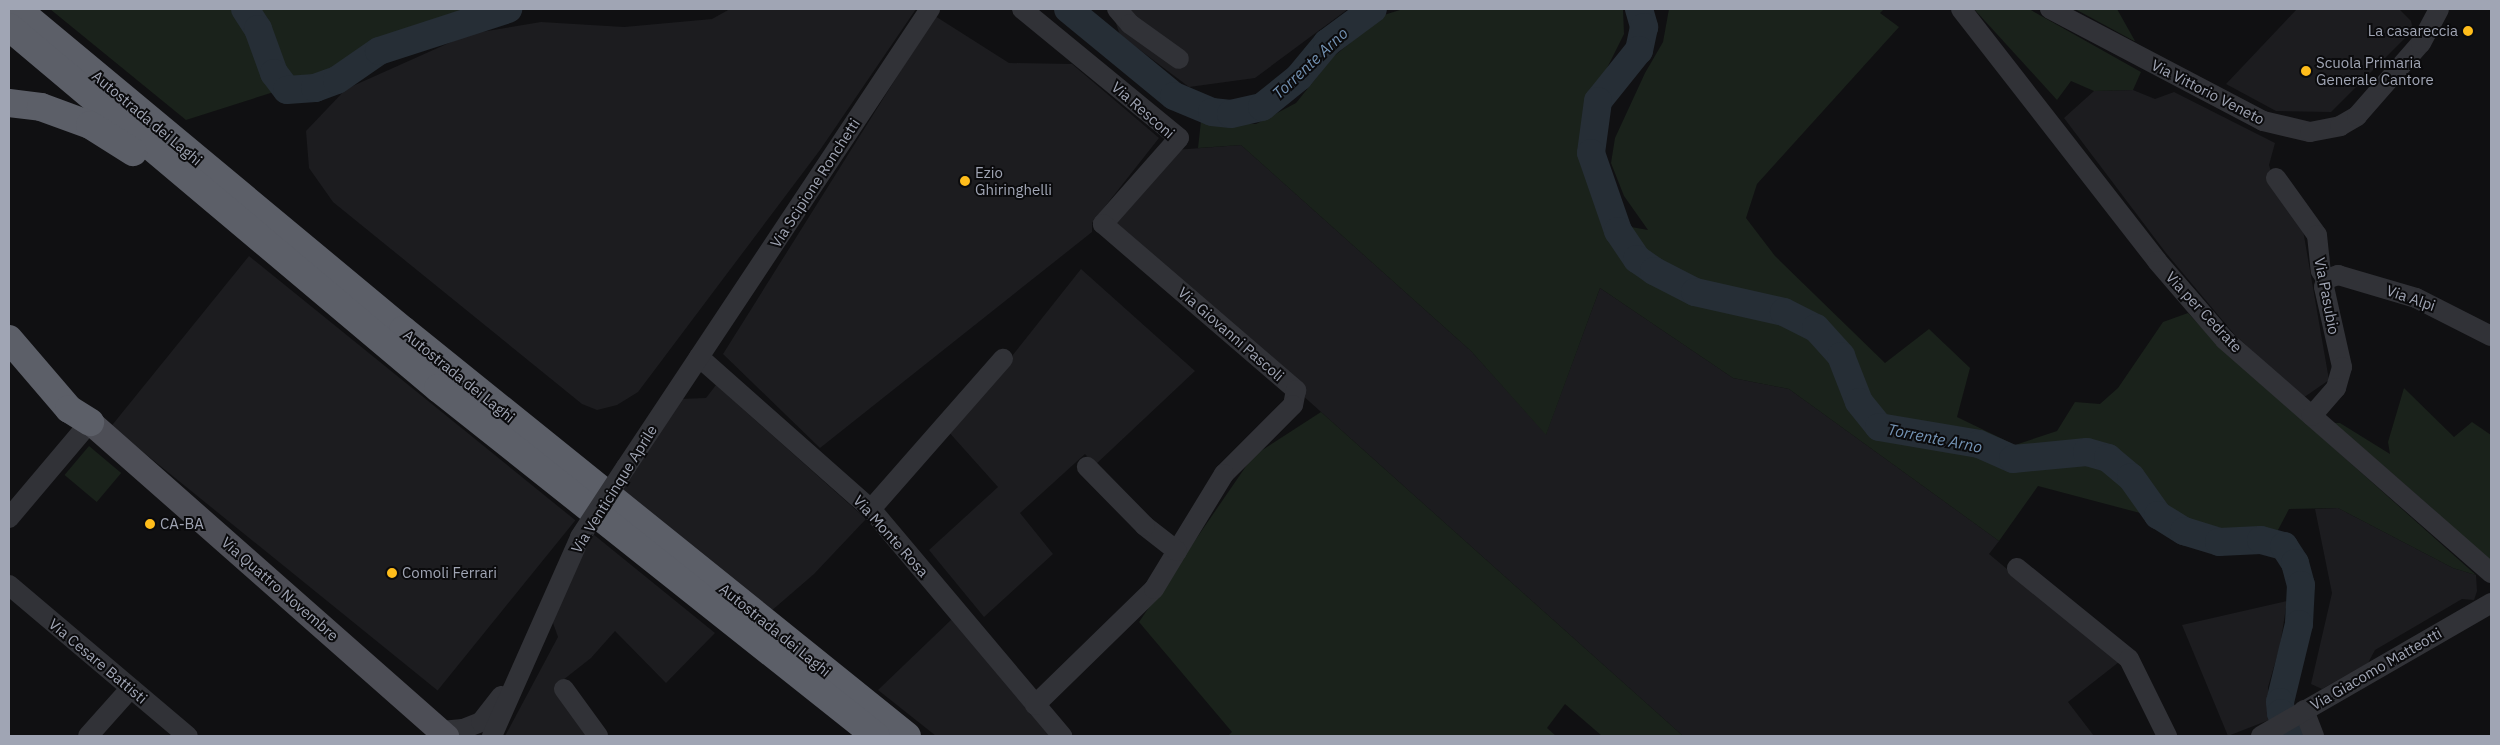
<!DOCTYPE html>
<html>
<head>
<meta charset="utf-8">
<style>
	body { margin:0 }
	#map { position:relative; width:2500px; height:745px; overflow:hidden; background:#101012; font-family:"IBM Plex Sans",sans-serif }
	div>[style] { position:absolute }
	.built>* { inset:0; background:#1c1c1f; transform-origin:0 0 }
	.green>* { inset:0; background:#1a221b; transform-origin:0 0 }
	.river>* { height:28px; margin:-14px; padding:0 14px; transform-origin:14px; border-radius:14px; background:#262e36 }
	.minor>* { height:20px; margin:-10px; padding:0 10px; transform-origin:10px; border-radius:10px; background:#313237 }
	.major>* { height:25px; margin:-12.5px; padding:0 12.5px; transform-origin:12.5px; border-radius:12.5px; background:#4d4e56 }
	.highway>* { height:28px; margin:-14px; padding:0 14px; transform-origin:14px; border-radius:14px; background:#5c5f68 }
	.minor-bridge>* { height:20px; margin:-10px; padding:0 10px; transform-origin:10px; border-radius:10px; background:#313237 }
	.dots>* { width:14px; height:14px; translate:-50% -50%; box-sizing:border-box; border:2px solid #0b0b0d; border-radius:50% }
	span { translate:-50% -50%; white-space:nowrap; text-align:center; line-height:1.15; -webkit-text-stroke:4px #0b0b0d; paint-order:stroke }
	.poi-label { font-size:15px; color:#a0a5b4 }
	.right { translate:-100% -50%; text-align:right }
	.left { translate:0 -50%; text-align:left }
	.street-label { font-size:15px; color:#a0a5b4 }
	.water-label { font-size:16px; color:#7392b3; font-style:italic }
	.frame { position:absolute; inset:0; border:10px solid #a0a5b4; pointer-events:none }
</style>
</head>
<body>
<div id="map">
	<div class="built">
		<div style="clip-path:polygon(730px 9px,916px 9px,820px 150px,638px 392px,617px 405px,597px 410px,582px 404px,333px 202px,309px 168px,306px 131px,346px 89px,469px 34px,541px 22px,624px 27px,712px 19px)"></div>
		<div style="clip-path:polygon(1111px 9px,1348px 9px,1255px 78px,1189px 87px,1120px 35px)"></div>
		<div style="clip-path:polygon(2297px 9px,2399px 9px,2411px 21px,2413px 30px,2331px 112px,2276px 111px,2226px 84px)"></div>
		<div style="clip-path:polygon(935px 16px,1009px 63px,1072px 64px,1159px 138px,1092px 223px,1092px 232px,820px 448px,723px 354px)"></div>
		<div style="clip-path:polygon(2133px 90px,2155px 99px,2174px 92px,2275px 143px,2269px 165px,2278px 194px,2303px 230px,2329px 380px,2303px 398px,2234px 334px,2166px 253px,2064px 118px,2094px 91px)"></div>
		<div style="clip-path:polygon(1241px 145px,1471px 351px,1546px 434px,1600px 288px,1733px 378px,1789px 389px,1999px 541px,1989px 554px,2119px 662px,2068px 702px,2094px 736px,1683px 736px,1111px 224px,1175px 150px)"></div>
		<div style="left:249px;top:256px;width:420px;height:219px;rotate:39deg"></div>
		<div style="clip-path:polygon(1081px 269px,1195px 371px,1095px 465px,1085px 454px,1020px 513px,1053px 554px,984px 617px,929px 550px,998px 487px,947px 430px,1008px 361px)"></div>
		<div style="clip-path:polygon(716px 385px,866px 519px,814px 574px,770px 612px,619px 490px,680px 399px,706px 398px)"></div>
		<div style="clip-path:polygon(2338px 508px,2453px 568px,2476px 575px,2477px 591px,2474px 600px,2462px 599px,2375px 650px,2368px 663px,2322px 689px,2311px 684px,2332px 593px,2315px 509px)"></div>
		<div style="clip-path:polygon(593px 534px,715px 633px,666px 683px,615px 631px,591px 658px,563px 680px,588px 736px,505px 736px,558px 637px,553px 623px,555px 611px)"></div>
		<div style="clip-path:polygon(2287px 601px,2280px 646px,2268px 687px,2269px 720px,2228px 736px,2182px 625px)"></div>
		<div style="clip-path:polygon(952px 619px,1050px 736px,936px 736px,878px 690px)"></div>
	</div>
	<div class="green">
		<div style="clip-path:polygon(50px 9px,493px 9px,357px 60px,318px 78px,186px 120px)"></div>
		<div style="clip-path:polygon(1403px 9px,1623px 9px,1624px 34px,1583px 116px,1584px 164px,1603px 222px,1648px 230px,1624px 196px,1611px 163px,1615px 138px,1645px 73px,1663px 42px,1669px 9px,1884px 9px,1880px 13px,1899px 27px,1757px 184px,1746px 218px,1775px 256px,1885px 363px,1929px 329px,1970px 368px,1957px 417px,2015px 445px,2057px 431px,2075px 402px,2100px 404px,2118px 388px,2163px 322px,2188px 313px,2218px 345px,2476px 575px,2453px 568px,2338px 508px,2289px 509px,2278px 530px,2193px 527px,2038px 486px,1999px 541px,1789px 389px,1733px 378px,1600px 288px,1546px 435px,1471px 351px,1241px 145px,1198px 148px,1201px 121px,1256px 124px,1296px 103px,1333px 57px,1384px 15px)"></div>
		<div style="clip-path:polygon(1974px 9px,2029px 9px,2141px 72px,2133px 90px,2094px 91px,2071px 81px,2057px 100px)"></div>
		<div style="clip-path:polygon(2075px 9px,2117px 9px,2135px 41px,2134px 41px)"></div>
		<div style="clip-path:polygon(2404px 388px,2454px 437px,2472px 422px,2491px 435px,2491px 565px,2433px 509px,2334px 423px,2340px 423px,2390px 454px,2388px 442px)"></div>
		<div style="clip-path:polygon(1321px 412px,1683px 736px,1602px 736px,1565px 704px,1547px 728px,1556px 736px,1228px 736px,1232px 732px,1139px 622px,1253px 456px)"></div>
		<div style="left:89px;top:446px;width:42px;height:38px;rotate:40deg"></div>
	</div>
	<div class="river">
		<div style="left:245px;top:9px;width:24px;rotate:57deg"></div>
		<div style="left:258px;top:29px;width:47px;rotate:70deg"></div>
		<div style="left:274px;top:73px;width:21px;rotate:53deg"></div>
		<div style="left:287px;top:90px;width:28px;rotate:-4deg"></div>
		<div style="left:315px;top:88px;width:23px;rotate:-20deg"></div>
		<div style="left:337px;top:80px;width:51px;rotate:-34.6deg"></div>
		<div style="left:379px;top:51px;width:136px;rotate:-18deg"></div>
		<div style="left:1068px;top:9px;width:137px;rotate:39.4deg"></div>
		<div style="left:1174px;top:96px;width:41px;rotate:22.8deg"></div>
		<div style="left:1212px;top:112px;width:19px;rotate:6deg"></div>
		<div style="left:1231px;top:114px;width:32px;rotate:-13deg"></div>
		<div style="left:1262px;top:107px;width:48px;rotate:-39deg"></div>
		<div style="left:1299px;top:77px;width:44px;rotate:-50.5deg"></div>
		<div style="left:1327px;top:43px;width:57px;rotate:-36.5deg"></div>
		<div style="left:1639px;top:9px;width:19px;rotate:74deg"></div>
		<div style="left:1644px;top:27px;width:24px;rotate:102deg"></div>
		<div style="left:1639px;top:50px;width:65px;rotate:128.8deg"></div>
		<div style="left:1598px;top:101px;width:52px;rotate:97.7deg"></div>
		<div style="left:1591px;top:153px;width:83px;rotate:70.9deg"></div>
		<div style="left:1618px;top:231px;width:34px;rotate:56deg"></div>
		<div style="left:1637px;top:259px;width:21px;rotate:35deg"></div>
		<div style="left:1654px;top:271px;width:46px;rotate:27.1deg"></div>
		<div style="left:1695px;top:292px;width:91px;rotate:12.7deg"></div>
		<div style="left:1784px;top:312px;width:36px;rotate:27deg"></div>
		<div style="left:1816px;top:328px;width:38px;rotate:48deg"></div>
		<div style="left:1841px;top:356px;width:49px;rotate:68.6deg"></div>
		<div style="left:1859px;top:402px;width:32px;rotate:51deg"></div>
		<div style="left:1879px;top:427px;width:101px;rotate:9.6deg"></div>
		<div style="left:1979px;top:444px;width:37px;rotate:24deg"></div>
		<div style="left:2013px;top:459px;width:74px;rotate:-5.4deg"></div>
		<div style="left:2087px;top:452px;width:22px;rotate:16deg"></div>
		<div style="left:2108px;top:458px;width:30px;rotate:40deg"></div>
		<div style="left:2131px;top:477px;width:47px;rotate:54.6deg"></div>
		<div style="left:2158px;top:515px;width:31px;rotate:32deg"></div>
		<div style="left:2184px;top:531px;width:37px;rotate:17deg"></div>
		<div style="left:2219px;top:542px;width:42px;rotate:-2.7deg"></div>
		<div style="left:2261px;top:540px;width:24px;rotate:15deg"></div>
		<div style="left:2284px;top:546px;width:20px;rotate:57deg"></div>
		<div style="left:2295px;top:563px;width:23px;rotate:75deg"></div>
		<div style="left:2301px;top:585px;width:39px;rotate:93deg"></div>
		<div style="left:2299px;top:624px;width:80px;rotate:103.7deg"></div>
		<div style="left:2280px;top:702px;width:11px;rotate:85deg"></div>
		<div style="left:2281px;top:713px;width:25px;rotate:64deg"></div>
	</div>
	<div class="minor">
		<div style="left:1022px;top:9px;width:203px;rotate:39.4deg"></div>
		<div style="left:1179px;top:138px;width:115px;rotate:131.5deg"></div>
		<div style="left:1103px;top:224px;width:255px;rotate:40.7deg"></div>
		<div style="left:1296px;top:390px;width:15px;rotate:101deg"></div>
		<div style="left:1293px;top:405px;width:98px;rotate:135deg"></div>
		<div style="left:1224px;top:474px;width:90px;rotate:121.4deg"></div>
		<div style="left:1117px;top:9px;width:20px;rotate:49deg"></div>
		<div style="left:1130px;top:24px;width:60px;rotate:35.5deg"></div>
		<div style="left:1961px;top:9px;width:319px;rotate:52.1deg"></div>
		<div style="left:2157px;top:261px;width:104px;rotate:49.3deg"></div>
		<div style="left:2225px;top:340px;width:354px;rotate:41.2deg"></div>
		<div style="left:2050px;top:9px;width:241px;rotate:27.7deg"></div>
		<div style="left:2263px;top:121px;width:48px;rotate:13.2deg"></div>
		<div style="left:2310px;top:132px;width:31px;rotate:-11deg"></div>
		<div style="left:2340px;top:126px;width:20px;rotate:-30deg"></div>
		<div style="left:2357px;top:116px;width:97px;rotate:-48.8deg"></div>
		<div style="left:2421px;top:43px;width:38px;rotate:-62deg"></div>
		<div style="left:2276px;top:178px;width:70px;rotate:54.3deg"></div>
		<div style="left:2317px;top:235px;width:36px;rotate:84deg"></div>
		<div style="left:2321px;top:271px;width:9px;rotate:58deg"></div>
		<div style="left:2326px;top:279px;width:8px;rotate:104deg"></div>
		<div style="left:2324px;top:287px;width:82px;rotate:77.3deg"></div>
		<div style="left:2342px;top:367px;width:22px;rotate:106deg"></div>
		<div style="left:2336px;top:388px;width:37px;rotate:131deg"></div>
		<div style="left:2326px;top:279px;width:13px;rotate:-18deg"></div>
		<div style="left:2338px;top:275px;width:81px;rotate:16.4deg"></div>
		<div style="left:2416px;top:298px;width:84px;rotate:26.9deg"></div>
		<div style="left:699px;top:357px;width:230px;rotate:41.5deg"></div>
		<div style="left:871px;top:509px;width:297px;rotate:49.9deg"></div>
		<div style="left:626px;top:467px;width:550px;rotate:-56.43deg"></div>
		<div style="left:871px;top:509px;width:200px;rotate:-48.7deg"></div>
		<div style="left:9px;top:518px;width:126px;rotate:-49.8deg"></div>
		<div style="left:2017px;top:568px;width:144px;rotate:39.1deg"></div>
		<div style="left:2129px;top:659px;width:86px;rotate:63.7deg"></div>
		<div style="left:9px;top:585px;width:234px;rotate:40.2deg"></div>
		<div style="left:564px;top:689px;width:58px;rotate:54.1deg"></div>
		<div style="left:1035px;top:705px;width:166px;rotate:-44.3deg"></div>
		<div style="left:1154px;top:589px;width:44px;rotate:-58.8deg"></div>
		<div style="left:1177px;top:551px;width:41px;rotate:-142deg"></div>
		<div style="left:1145px;top:526px;width:83px;rotate:-134.5deg"></div>
		<div style="left:2304px;top:710px;width:28px;rotate:69deg"></div>
		<div style="left:441px;top:731px;width:22px;rotate:-5deg"></div>
		<div style="left:463px;top:729px;width:19px;rotate:-21deg"></div>
		<div style="left:481px;top:722px;width:33px;rotate:-52deg"></div>
		<div style="left:88px;top:736px;width:63px;rotate:-48.2deg"></div>
		<div style="left:492px;top:736px;width:218px;rotate:-66.1deg"></div>
		<div style="left:2261px;top:736px;width:266px;rotate:-30deg"></div>
	</div>
	<div class="major">
		<div style="left:90px;top:422px;width:475px;rotate:41.4deg"></div>
	</div>
	<div class="highway">
		<div style="left:17px;top:9px;width:502px;rotate:39.75deg"></div>
		<div style="left:403px;top:330px;width:647px;rotate:38.85deg"></div>
		<div style="left:9px;top:27px;width:561px;rotate:40.08deg"></div>
		<div style="left:438px;top:388px;width:559px;rotate:38.47deg"></div>
		<div style="left:9px;top:103px;width:32px;rotate:7deg"></div>
		<div style="left:41px;top:107px;width:52px;rotate:20.2deg"></div>
		<div style="left:90px;top:125px;width:51px;rotate:32.1deg"></div>
		<div style="left:9px;top:339px;width:92px;rotate:49.4deg"></div>
		<div style="left:69px;top:409px;width:25px;rotate:32deg"></div>
	</div>
	<div class="minor-bridge">
		<div style="left:580px;top:537px;width:84px;rotate:-56.7deg"></div>
	</div>
	<div class="dots">
		<div style="left:2468px;top:31px;background:#ffbd1b"></div>
		<div style="left:2306px;top:71px;background:#ffbd1b"></div>
		<div style="left:965px;top:181px;background:#ffbd1b"></div>
		<div style="left:150px;top:524px;background:#ffbd1b"></div>
		<div style="left:392px;top:573px;background:#ffbd1b"></div>
	</div>
	<div class="poi-label">
		<span class="right" style="left:2458px;top:31px">La casareccia</span>
		<span class="left" style="left:2316px;top:71px">Scuola Primaria<br>Generale Cantore</span>
		<span class="left" style="left:975px;top:181px">Ezio<br>Ghiringhelli</span>
		<span class="left" style="left:160px;top:524px">CA-BA</span>
		<span class="left" style="left:402px;top:573px">Comoli Ferrari</span>
	</div>
	<div class="street-label">
		<span style="left:2208px;top:92px;rotate:27deg">Via Vittorio Veneto</span>
		<span style="left:1143px;top:110px;rotate:41deg">Via Resconi</span>
		<span style="left:147px;top:118px;rotate:40deg">Autostrada dei Laghi</span>
		<span style="left:815px;top:183px;rotate:-57deg">Via Scipione Ronchetti</span>
		<span style="left:2327px;top:296px;rotate:79deg">Via Pasubio</span>
		<span style="left:2411px;top:298px;rotate:19deg">Via Alpi</span>
		<span style="left:2204px;top:312px;rotate:47deg">Via per Cedrate</span>
		<span style="left:1231px;top:334px;rotate:41deg">Via Giovanni Pascoli</span>
		<span style="left:459px;top:376px;rotate:39deg">Autostrada dei Laghi</span>
		<span style="left:614px;top:489px;rotate:-58deg">Via Venticinque Aprile</span>
		<span style="left:891px;top:536px;rotate:48deg">Via Monte Rosa</span>
		<span style="left:280px;top:589px;rotate:41deg">Via Quattro Novembre</span>
		<span style="left:775px;top:630px;rotate:39deg">Autostrada dei Laghi</span>
		<span style="left:98px;top:661px;rotate:40deg">Via Cesare Battisti</span>
		<span style="left:2376px;top:669px;rotate:-30deg">Via Giacomo Matteotti</span>
	</div>
	<div class="water-label">
		<span style="left:1310px;top:63px;rotate:-43deg">Torrente Arno</span>
		<span style="left:1935px;top:438px;rotate:11deg">Torrente Arno</span>
	</div>
	<div class="frame"></div>
</div>
</body>
</html>
